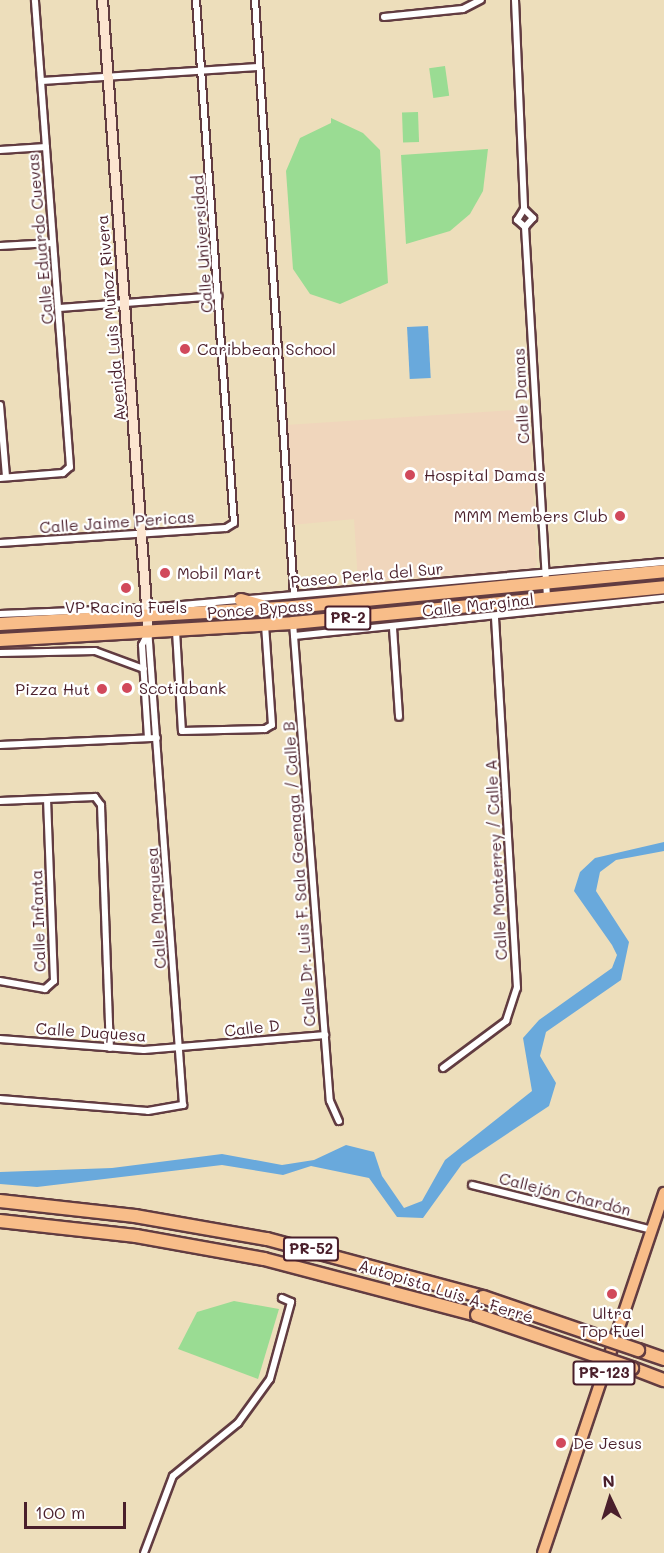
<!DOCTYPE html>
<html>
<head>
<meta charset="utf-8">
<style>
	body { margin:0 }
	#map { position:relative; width:664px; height:1553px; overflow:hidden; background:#eddebb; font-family:Mali,sans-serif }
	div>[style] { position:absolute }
	.built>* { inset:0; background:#f0d6bc }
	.green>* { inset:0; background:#9adc93; transform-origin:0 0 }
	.water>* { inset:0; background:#69a9dc; transform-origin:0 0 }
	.roads { filter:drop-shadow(2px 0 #623c41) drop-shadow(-2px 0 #623c41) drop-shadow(0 2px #623c41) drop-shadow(0 -2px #623c41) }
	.street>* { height:6px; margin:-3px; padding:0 3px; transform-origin:3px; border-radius:3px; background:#fff }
	.secondary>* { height:9px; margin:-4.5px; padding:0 4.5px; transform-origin:4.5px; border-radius:4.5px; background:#fce5d0 }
	.primary>* { height:10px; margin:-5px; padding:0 5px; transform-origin:5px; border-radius:5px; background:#f8bd89 }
	.highway>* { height:12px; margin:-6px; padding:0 6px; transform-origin:6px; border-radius:6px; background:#f8bd89 }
	.bridges { filter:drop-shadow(2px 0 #623c41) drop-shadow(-2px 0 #623c41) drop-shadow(0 2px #623c41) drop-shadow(0 -2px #623c41) }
	.highway-bridge>* { height:12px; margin:-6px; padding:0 6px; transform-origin:6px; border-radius:6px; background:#f8bd89 }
	.dots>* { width:16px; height:16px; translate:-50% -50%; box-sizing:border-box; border:3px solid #fff; border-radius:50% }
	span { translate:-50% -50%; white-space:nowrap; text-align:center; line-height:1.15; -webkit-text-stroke:4.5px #fff; paint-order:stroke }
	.shield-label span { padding:2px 4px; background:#fff; border:2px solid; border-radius:4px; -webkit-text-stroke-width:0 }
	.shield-label { font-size:15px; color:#4a1f2b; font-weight:700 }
	.street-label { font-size:16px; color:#4a1f2b }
	.poi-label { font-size:16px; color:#4a1f2b }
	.left { translate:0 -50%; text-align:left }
	.right { translate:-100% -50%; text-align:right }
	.north { position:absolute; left:580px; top:1469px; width:60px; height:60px; -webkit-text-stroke:4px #fff; paint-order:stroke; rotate:356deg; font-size:16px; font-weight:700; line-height:24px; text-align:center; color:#4a1f2b }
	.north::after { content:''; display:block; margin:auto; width:21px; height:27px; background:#4a1f2b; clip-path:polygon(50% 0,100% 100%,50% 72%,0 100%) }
	.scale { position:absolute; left:24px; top:1502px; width:102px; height:27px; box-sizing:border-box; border:3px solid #4a1f2b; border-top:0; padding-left:8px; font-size:18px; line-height:21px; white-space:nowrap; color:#4a1f2b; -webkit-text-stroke:4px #fff; paint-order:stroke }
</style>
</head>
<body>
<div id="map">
	<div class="built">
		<div style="clip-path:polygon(529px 409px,537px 565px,533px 569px,358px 582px,354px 519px,291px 525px,286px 425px)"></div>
	</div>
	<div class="green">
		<div style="left:445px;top:66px;width:30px;height:16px;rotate:82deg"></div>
		<div style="left:418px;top:112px;width:30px;height:16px;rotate:88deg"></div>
		<div style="clip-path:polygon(331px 118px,363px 133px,380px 150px,388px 283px,340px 304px,310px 294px,293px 269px,286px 171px,300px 138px,331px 123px)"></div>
		<div style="clip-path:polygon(488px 149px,483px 191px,470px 214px,450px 231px,406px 244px,401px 155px)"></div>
		<div style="clip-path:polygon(234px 1301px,279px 1309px,258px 1379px,178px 1349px,197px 1312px)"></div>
	</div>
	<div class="water">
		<div style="left:428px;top:326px;width:52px;height:21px;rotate:87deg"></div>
		<div style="clip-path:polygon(664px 842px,664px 851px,616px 860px,600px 872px,596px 891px,629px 942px,621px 980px,546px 1032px,540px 1056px,556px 1083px,549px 1106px,462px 1164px,423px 1218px,397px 1217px,369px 1178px,311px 1166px,283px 1175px,222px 1165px,37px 1187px,0 1184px,0 1172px,112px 1168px,222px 1154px,282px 1165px,314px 1160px,346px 1145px,374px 1152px,382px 1176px,404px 1208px,422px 1201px,445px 1160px,532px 1091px,523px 1038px,539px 1020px,612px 968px,617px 955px,612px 945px,574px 891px,580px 872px,595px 858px)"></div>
	</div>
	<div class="roads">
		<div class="street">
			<div style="left:255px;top:0;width:596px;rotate:86.25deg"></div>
			<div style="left:515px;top:0;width:209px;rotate:87.5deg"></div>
			<div style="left:524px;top:209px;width:13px;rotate:45deg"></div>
			<div style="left:533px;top:218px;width:12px;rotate:132deg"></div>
			<div style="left:525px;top:227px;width:373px;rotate:86.6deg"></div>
			<div style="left:384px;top:17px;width:79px;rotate:-5.8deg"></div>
			<div style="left:463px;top:9px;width:20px;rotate:-27deg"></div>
			<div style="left:41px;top:81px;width:218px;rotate:-3.7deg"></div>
			<div style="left:0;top:150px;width:46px;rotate:-3.7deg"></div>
			<div style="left:524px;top:209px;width:13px;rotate:122deg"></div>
			<div style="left:517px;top:220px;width:11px;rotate:41deg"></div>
			<div style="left:0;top:246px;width:52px;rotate:-3.3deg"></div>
			<div style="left:59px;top:308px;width:160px;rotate:-4.3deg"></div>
			<div style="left:0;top:405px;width:72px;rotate:85.2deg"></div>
			<div style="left:0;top:478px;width:63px;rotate:-4.5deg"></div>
			<div style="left:63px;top:473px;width:9px;rotate:-41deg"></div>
			<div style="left:70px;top:467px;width:468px;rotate:-94.3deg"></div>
			<div style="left:0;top:543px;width:226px;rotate:-3.8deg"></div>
			<div style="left:226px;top:528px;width:9px;rotate:-32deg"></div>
			<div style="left:234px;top:523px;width:524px;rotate:-94.16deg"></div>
			<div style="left:0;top:614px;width:148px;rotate:-2.3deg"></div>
			<div style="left:148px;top:608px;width:518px;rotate:-5.09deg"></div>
			<div style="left:293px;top:623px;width:479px;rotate:85.6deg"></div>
			<div style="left:330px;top:1101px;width:22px;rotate:66deg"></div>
			<div style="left:393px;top:628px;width:89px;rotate:86.1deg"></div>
			<div style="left:176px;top:631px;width:100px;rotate:86.6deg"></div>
			<div style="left:182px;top:731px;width:83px;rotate:-1.4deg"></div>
			<div style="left:265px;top:729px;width:8px;rotate:-30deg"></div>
			<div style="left:272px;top:725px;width:100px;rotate:-94deg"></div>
			<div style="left:294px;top:636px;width:372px;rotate:-5.9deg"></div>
			<div style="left:0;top:653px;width:95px;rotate:-1.2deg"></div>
			<div style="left:95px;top:651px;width:52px;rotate:20.2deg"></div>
			<div style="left:148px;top:738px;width:93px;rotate:-93.7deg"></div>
			<div style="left:142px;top:645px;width:13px;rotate:-63deg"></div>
			<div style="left:0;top:745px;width:157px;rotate:-2.6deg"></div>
			<div style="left:0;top:801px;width:95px;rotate:-2.4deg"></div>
			<div style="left:95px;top:797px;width:10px;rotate:53deg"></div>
			<div style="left:101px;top:805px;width:243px;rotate:87.9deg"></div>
			<div style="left:0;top:981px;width:46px;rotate:10.1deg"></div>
			<div style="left:45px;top:989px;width:12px;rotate:-42deg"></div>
			<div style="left:54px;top:981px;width:181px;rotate:-92.2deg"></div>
			<div style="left:0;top:1039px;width:144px;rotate:4.4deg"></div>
			<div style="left:144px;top:1050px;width:182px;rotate:-4.7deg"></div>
			<div style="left:443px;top:1068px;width:79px;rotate:-36.7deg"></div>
			<div style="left:506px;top:1021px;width:35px;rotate:-72deg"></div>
			<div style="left:517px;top:988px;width:372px;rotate:-93.4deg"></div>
			<div style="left:0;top:1099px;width:148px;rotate:4.6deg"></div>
			<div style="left:148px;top:1111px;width:36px;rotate:-10deg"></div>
			<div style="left:183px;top:1105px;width:473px;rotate:-94.2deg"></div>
			<div style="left:472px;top:1185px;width:186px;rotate:14deg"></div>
			<div style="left:144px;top:1553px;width:82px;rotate:-69.4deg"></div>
			<div style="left:173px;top:1476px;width:84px;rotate:-39.2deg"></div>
			<div style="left:238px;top:1423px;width:54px;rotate:-54deg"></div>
			<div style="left:270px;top:1379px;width:80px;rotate:-74.7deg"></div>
			<div style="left:291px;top:1302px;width:10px;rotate:-156deg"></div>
		</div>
		<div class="secondary">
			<div style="left:102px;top:0;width:635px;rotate:85.84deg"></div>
		</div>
		<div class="primary">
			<div style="left:543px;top:1553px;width:380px;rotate:-71.4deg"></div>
		</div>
		<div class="highway">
			<div style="left:241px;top:600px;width:22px;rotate:16deg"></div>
			<div style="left:0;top:624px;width:293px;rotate:-3.3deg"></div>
			<div style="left:293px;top:607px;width:373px;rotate:-5.5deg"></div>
			<div style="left:0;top:640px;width:293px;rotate:-3.3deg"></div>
			<div style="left:293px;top:623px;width:373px;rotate:-5.5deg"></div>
			<div style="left:0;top:1201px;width:136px;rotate:6.3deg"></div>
			<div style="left:135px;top:1216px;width:134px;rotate:9.9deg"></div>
			<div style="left:267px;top:1239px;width:224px;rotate:15deg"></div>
			<div style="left:0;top:1221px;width:137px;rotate:6.3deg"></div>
			<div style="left:136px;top:1236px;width:130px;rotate:10.2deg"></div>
			<div style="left:264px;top:1259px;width:220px;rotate:14.7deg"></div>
			<div style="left:638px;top:1350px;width:28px;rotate:19deg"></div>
			<div style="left:632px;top:1368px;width:34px;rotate:21deg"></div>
		</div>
	</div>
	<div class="bridges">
		<div class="highway-bridge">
			<div style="left:483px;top:1297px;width:164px;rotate:18.9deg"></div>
			<div style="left:477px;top:1315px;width:164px;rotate:18.9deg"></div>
		</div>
	</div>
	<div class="dots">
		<div style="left:185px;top:349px;background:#d1495b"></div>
		<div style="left:410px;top:475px;background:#d1495b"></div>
		<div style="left:620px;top:516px;background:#d1495b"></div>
		<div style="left:165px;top:573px;background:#d1495b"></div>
		<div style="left:126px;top:588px;background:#d1495b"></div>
		<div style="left:127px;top:688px;background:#d1495b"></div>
		<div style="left:102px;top:689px;background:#d1495b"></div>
		<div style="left:612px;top:1294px;background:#d1495b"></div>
		<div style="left:561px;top:1443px;background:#d1495b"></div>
	</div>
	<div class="shield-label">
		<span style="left:348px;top:618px">PR-2</span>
		<span style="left:311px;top:1249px">PR-52</span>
		<span style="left:604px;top:1373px">PR-123</span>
	</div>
	<div class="street-label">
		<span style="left:40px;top:239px;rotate:-95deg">Calle Eduardo Cuevas</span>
		<span style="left:202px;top:244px;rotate:-94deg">Calle Universidad</span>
		<span style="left:111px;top:318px;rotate:-95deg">Avenida Luis Muñoz Rivera</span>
		<span style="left:521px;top:396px;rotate:-93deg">Calle Damas</span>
		<span style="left:117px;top:522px;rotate:-4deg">Calle Jaime Pericas</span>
		<span style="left:367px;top:575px;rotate:-5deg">Paseo Perla del Sur</span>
		<span style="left:478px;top:605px;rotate:-6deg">Calle Marginal</span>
		<span style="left:260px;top:609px;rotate:-4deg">Ponce Bypass</span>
		<span style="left:496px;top:860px;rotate:-93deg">Calle Monterrey / Calle A</span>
		<span style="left:299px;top:874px;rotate:-94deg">Calle Dr. Luis F. Sala Goenaga / Calle B</span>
		<span style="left:156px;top:908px;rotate:-94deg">Calle Marquesa</span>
		<span style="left:38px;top:921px;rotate:-92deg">Calle Infanta</span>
		<span style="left:252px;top:1028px;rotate:-6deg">Calle D</span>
		<span style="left:91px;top:1032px;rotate:4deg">Calle Duquesa</span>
		<span style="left:565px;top:1194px;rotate:14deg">Callejón Chardón</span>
		<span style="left:446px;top:1291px;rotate:17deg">Autopista Luis A. Ferré</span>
	</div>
	<div class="poi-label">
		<span class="left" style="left:197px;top:349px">Caribbean School</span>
		<span class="left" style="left:424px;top:475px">Hospital Damas</span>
		<span class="right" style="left:608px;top:516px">MMM Members Club</span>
		<span class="left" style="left:177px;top:573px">Mobil Mart</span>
		<span style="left:126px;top:607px">VP Racing Fuels</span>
		<span class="left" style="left:139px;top:688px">Scotiabank</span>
		<span class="right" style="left:90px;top:689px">Pizza Hut</span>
		<span style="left:612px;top:1322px">Ultra<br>Top Fuel</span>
		<span class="left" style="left:573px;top:1443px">De Jesus</span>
	</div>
	<div class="north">N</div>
	<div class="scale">100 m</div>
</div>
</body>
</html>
